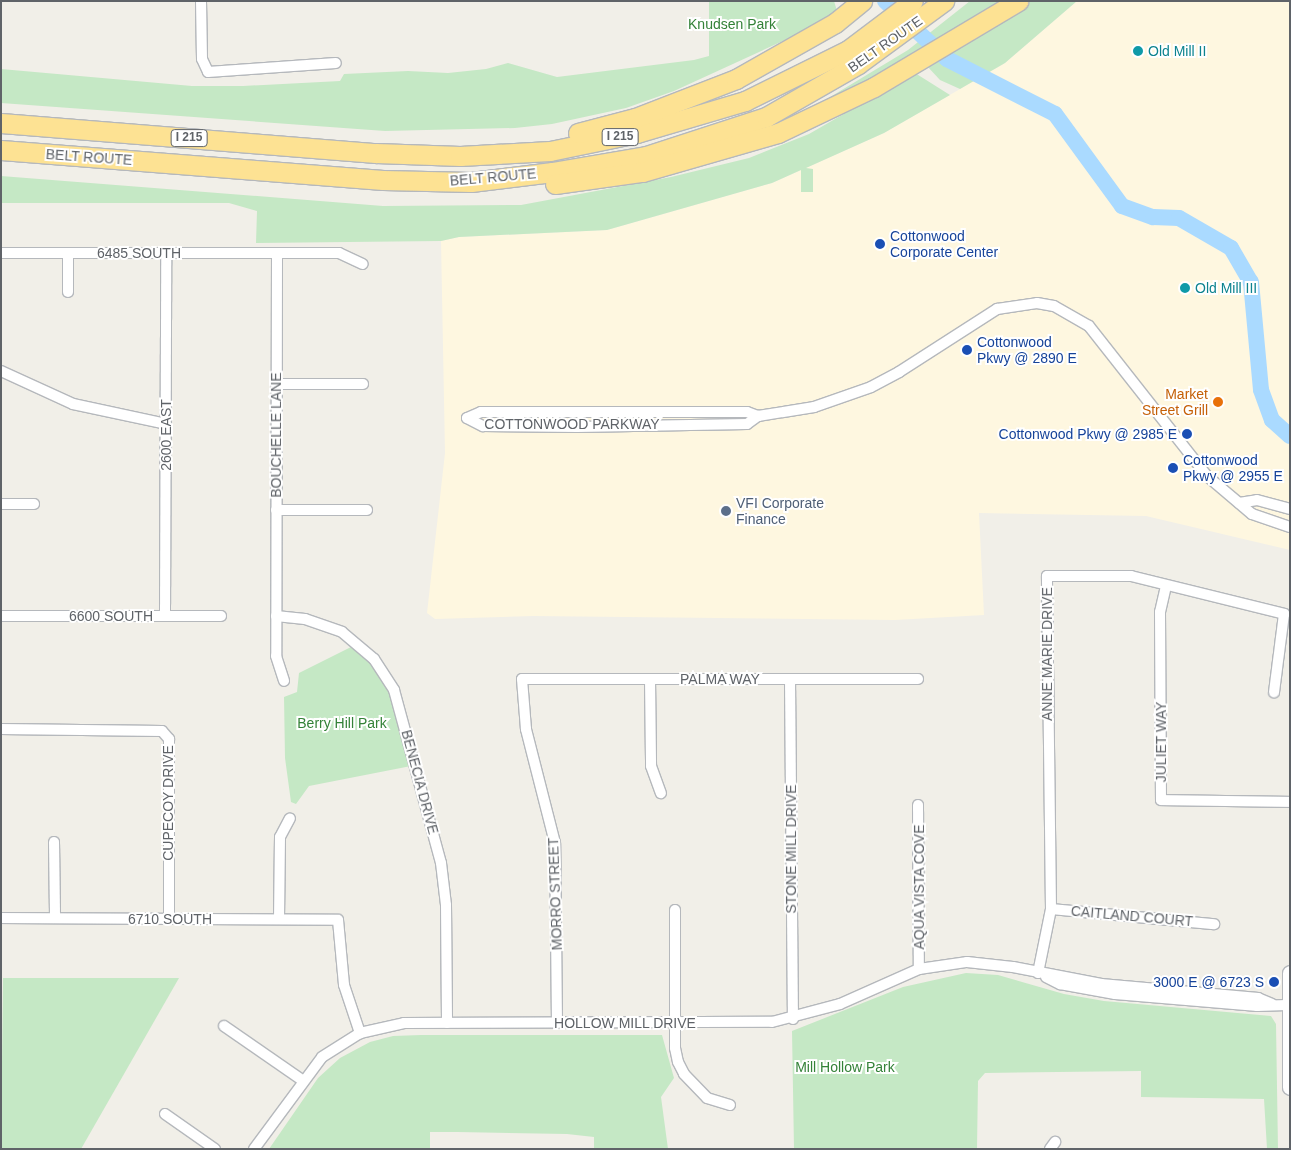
<!DOCTYPE html>
<html>
<head>
<meta charset="utf-8">
<style>
	body { margin:0 }
	#map { position:relative; width:1291px; height:1150px; overflow:hidden; background:#f1efe8; font-family:Helvetica,sans-serif }
	div>[style] { position:absolute }
	.commercial>* { inset:0; background:#fef7e0 }
	.green>* { inset:0; background:#c5e8c5 }
	.river>* { height:16px; margin:-8px; padding:0 8px; transform-origin:8px; border-radius:8px; background:#aadaff }
	.roads { filter:drop-shadow(1px 0 #b5b8bc) drop-shadow(-1px 0 #b5b8bc) drop-shadow(0 1px #b5b8bc) drop-shadow(0 -1px #b5b8bc) }
	.street>* { height:10px; margin:-5px; padding:0 5px; transform-origin:5px; border-radius:5px; background:#fff }
	.secondary>* { height:15px; margin:-7.5px; padding:0 7.5px; transform-origin:7.5px; border-radius:7.5px; background:#fff }
	.highway>* { height:19px; margin:-9.5px; padding:0 9.5px; transform-origin:9.5px; border-radius:9.5px; background:#fde293 }
	.dots>* { width:14px; height:14px; translate:-50% -50%; box-sizing:border-box; border:2px solid #fff; border-radius:50% }
	span { translate:-50% -50%; white-space:nowrap; text-align:center; line-height:1.15; -webkit-text-stroke:4px #fff; paint-order:stroke }
	.shield-label span { padding:1px 4px; background:#fff; border:1px solid; border-radius:4px; -webkit-text-stroke-width:0 }
	.shield-label { font-size:12px; color:#5f6368; font-weight:700 }
	.park-label { font-size:14px; color:#348238 }
	.street-label { font-size:14px; color:#5f6368 }
	.culture-label { font-size:14px; color:#0d838f }
	.left { translate:0 -50%; text-align:left }
	.transit-label { font-size:14px; color:#164399 }
	.right { translate:-100% -50%; text-align:right }
	.food-label { font-size:14px; color:#c56008 }
	.service-label { font-size:14px; color:#4e5e75 }
	.frame { position:absolute; inset:0; border:2px solid #5f6368; pointer-events:none }
</style>
</head>
<body>
<div id="map">
	<div class="commercial">
		<div style="clip-path:polygon(1077px 1px,1290px 1px,1290px 550px,1146px 516px,979px 513px,984px 615px,895px 620px,533px 616px,435px 619px,427px 613px,445px 453px,441px 241px,459px 237px,607px 230px,772px 183px,884px 133px,1005px 63px)"></div>
	</div>
	<div class="green">
		<div style="clip-path:polygon(709px 1px,834px 1px,837px 11px,796px 35px,674px 91px,626px 108px,552px 124px,515px 128px,385px 131px,1px 103px,1px 69px,192px 86px,243px 86px,340px 81px,344px 74px,408px 71px,448px 73px,486px 69px,508px 63px,557px 77px,694px 60px,709px 56px)"></div>
		<div style="clip-path:polygon(970px 1px,1000px 1px,888px 69px,807px 111px,908px 50px)"></div>
		<div style="clip-path:polygon(1030px 1px,1077px 1px,1005px 63px,960px 89px,940px 80px,927px 66px)"></div>
		<div style="clip-path:polygon(915px 73px,950px 95px,884px 133px,806px 168px,813px 169px,813px 192px,801px 192px,801px 170px,772px 183px,607px 230px,459px 237px,441px 241px,256px 243px,257px 211px,229px 203px,1px 203px,1px 176px,383px 206px,521px 205px,671px 177px,749px 158px,809px 134px)"></div>
		<div style="clip-path:polygon(353px 646px,375px 668px,389px 692px,411px 766px,309px 786px,296px 804px,291px 802px,285px 758px,284px 697px,297px 692px,299px 673px)"></div>
		<div style="clip-path:polygon(966px 973px,998px 975px,1064px 994px,1104px 1001px,1271px 1016px,1276px 1024px,1278px 1149px,1267px 1149px,1264px 1099px,1141px 1097px,1141px 1071px,985px 1073px,978px 1081px,977px 1149px,794px 1149px,792px 1031px,903px 987px)"></div>
		<div style="clip-path:polygon(3px 978px,179px 978px,81px 1149px,1px 1149px)"></div>
		<div style="clip-path:polygon(662px 1035px,674px 1078px,661px 1097px,668px 1149px,594px 1149px,594px 1137px,567px 1134px,457px 1132px,430px 1132px,430px 1149px,269px 1149px,318px 1078px,340px 1058px,370px 1042px,393px 1036px,421px 1035px)"></div>
	</div>
	<div class="river">
		<div style="left:885px;top:1px;width:85px;rotate:43.1deg"></div>
		<div style="left:947px;top:59px;width:121px;rotate:27deg"></div>
		<div style="left:1055px;top:114px;width:114px;rotate:53.9deg"></div>
		<div style="left:1122px;top:206px;width:33px;rotate:20deg"></div>
		<div style="left:1153px;top:217px;width:26px;rotate:2deg"></div>
		<div style="left:1179px;top:218px;width:60px;rotate:30deg"></div>
		<div style="left:1231px;top:248px;width:39px;rotate:60deg"></div>
		<div style="left:1251px;top:282px;width:108px;rotate:84.7deg"></div>
		<div style="left:1261px;top:390px;width:32px;rotate:70deg"></div>
		<div style="left:1272px;top:420px;width:24px;rotate:42deg"></div>
	</div>
	<div class="roads">
		<div class="street">
			<div style="left:201px;top:1px;width:58px;rotate:89deg"></div>
			<div style="left:202px;top:59px;width:14px;rotate:65deg"></div>
			<div style="left:208px;top:72px;width:128px;rotate:-4deg"></div>
			<div style="left:1px;top:253px;width:338px"></div>
			<div style="left:339px;top:253px;width:26px;rotate:25deg"></div>
			<div style="left:68px;top:253px;width:39px;rotate:90deg"></div>
			<div style="left:277px;top:253px;width:403px;rotate:90.1deg"></div>
			<div style="left:276px;top:656px;width:26px;rotate:72deg"></div>
			<div style="left:1px;top:371px;width:79px;rotate:24.6deg"></div>
			<div style="left:73px;top:404px;width:95px;rotate:12.1deg"></div>
			<div style="left:276px;top:384px;width:87px"></div>
			<div style="left:467px;top:418px;width:15px;rotate:-23deg"></div>
			<div style="left:481px;top:412px;width:266px"></div>
			<div style="left:747px;top:412px;width:12px;rotate:20deg"></div>
			<div style="left:758px;top:416px;width:57px;rotate:-9.1deg"></div>
			<div style="left:814px;top:407px;width:60px;rotate:-19.3deg"></div>
			<div style="left:871px;top:387px;width:32px;rotate:-28deg"></div>
			<div style="left:899px;top:372px;width:117px;rotate:-32.7deg"></div>
			<div style="left:997px;top:309px;width:40px;rotate:-8.5deg"></div>
			<div style="left:1037px;top:303px;width:17px;rotate:10deg"></div>
			<div style="left:1054px;top:306px;width:40px;rotate:29.7deg"></div>
			<div style="left:1089px;top:326px;width:191px;rotate:51.8deg"></div>
			<div style="left:1207px;top:476px;width:59px;rotate:40.2deg"></div>
			<div style="left:1252px;top:514px;width:40px;rotate:18.9deg"></div>
			<div style="left:467px;top:418px;width:18px;rotate:27deg"></div>
			<div style="left:483px;top:426px;width:94px;rotate:0.6deg"></div>
			<div style="left:577px;top:427px;width:170px;rotate:-1deg"></div>
			<div style="left:747px;top:424px;width:14px;rotate:-36deg"></div>
			<div style="left:1239px;top:503px;width:18px;rotate:-9deg"></div>
			<div style="left:1257px;top:500px;width:34px;rotate:15deg"></div>
			<div style="left:1px;top:504px;width:33px"></div>
			<div style="left:276px;top:510px;width:91px"></div>
			<div style="left:1166px;top:586px;width:27px;rotate:103deg"></div>
			<div style="left:1160px;top:612px;width:188px;rotate:89.7deg"></div>
			<div style="left:1161px;top:800px;width:129px;rotate:0.9deg"></div>
			<div style="left:1px;top:616px;width:220px"></div>
			<div style="left:165px;top:616px;width:363px;rotate:-89.8deg"></div>
			<div style="left:276px;top:616px;width:29px;rotate:6deg"></div>
			<div style="left:305px;top:619px;width:39px;rotate:19deg"></div>
			<div style="left:342px;top:632px;width:42px;rotate:40.2deg"></div>
			<div style="left:374px;top:659px;width:37px;rotate:57deg"></div>
			<div style="left:394px;top:690px;width:179px;rotate:74.8deg"></div>
			<div style="left:441px;top:863px;width:42px;rotate:83.2deg"></div>
			<div style="left:446px;top:905px;width:118px;rotate:89.5deg"></div>
			<div style="left:650px;top:679px;width:87px;rotate:89.3deg"></div>
			<div style="left:651px;top:766px;width:29px;rotate:70deg"></div>
			<div style="left:790px;top:679px;width:340px;rotate:89.5deg"></div>
			<div style="left:1px;top:729px;width:161px;rotate:0.7deg"></div>
			<div style="left:162px;top:731px;width:11px;rotate:49deg"></div>
			<div style="left:169px;top:739px;width:180px;rotate:90deg"></div>
			<div style="left:918px;top:805px;width:164px;rotate:89.7deg"></div>
			<div style="left:54px;top:842px;width:76px;rotate:89.2deg"></div>
			<div style="left:1051px;top:909px;width:164px;rotate:5.3deg"></div>
			<div style="left:675px;top:910px;width:138px;rotate:90deg"></div>
			<div style="left:675px;top:1048px;width:14px;rotate:78deg"></div>
			<div style="left:678px;top:1062px;width:13px;rotate:63deg"></div>
			<div style="left:684px;top:1074px;width:33px;rotate:46deg"></div>
			<div style="left:707px;top:1098px;width:24px;rotate:17deg"></div>
			<div style="left:1px;top:918px;width:337px;rotate:0.3deg"></div>
			<div style="left:338px;top:920px;width:65px;rotate:84.7deg"></div>
			<div style="left:344px;top:985px;width:51px;rotate:71.6deg"></div>
			<div style="left:279px;top:919px;width:82px;rotate:-89.3deg"></div>
			<div style="left:280px;top:837px;width:21px;rotate:-62deg"></div>
			<div style="left:1038px;top:973px;width:65px;rotate:-78.5deg"></div>
			<div style="left:1051px;top:909px;width:333px;rotate:-90.7deg"></div>
			<div style="left:1047px;top:576px;width:84px"></div>
			<div style="left:1131px;top:576px;width:158px;rotate:13.9deg"></div>
			<div style="left:1284px;top:614px;width:79px;rotate:97.3deg"></div>
			<div style="left:1046px;top:977px;width:16px;rotate:27deg"></div>
			<div style="left:1060px;top:984px;width:56px;rotate:10.3deg"></div>
			<div style="left:1115px;top:994px;width:143px;rotate:4.8deg"></div>
			<div style="left:1257px;top:1006px;width:30px;rotate:-2deg"></div>
			<div style="left:557px;top:1023px;width:180px;rotate:-90.6deg"></div>
			<div style="left:555px;top:843px;width:118px;rotate:-104.3deg"></div>
			<div style="left:526px;top:729px;width:50px;rotate:-94.6deg"></div>
			<div style="left:522px;top:679px;width:396px"></div>
			<div style="left:224px;top:1026px;width:95px;rotate:34.7deg"></div>
			<div style="left:165px;top:1114px;width:61px;rotate:35deg"></div>
			<div style="left:254px;top:1149px;width:114px;rotate:-53.5deg"></div>
			<div style="left:322px;top:1057px;width:45px;rotate:-32.3deg"></div>
			<div style="left:360px;top:1033px;width:45px;rotate:-12.8deg"></div>
			<div style="left:404px;top:1023px;width:368px;rotate:-0.2deg"></div>
			<div style="left:772px;top:1022px;width:70px;rotate:-14.8deg"></div>
			<div style="left:840px;top:1004px;width:86px;rotate:-23.9deg"></div>
			<div style="left:919px;top:969px;width:49px;rotate:-8.3deg"></div>
			<div style="left:967px;top:962px;width:46px;rotate:6.2deg"></div>
			<div style="left:1013px;top:967px;width:90px;rotate:10.9deg"></div>
			<div style="left:1101px;top:984px;width:158px;rotate:5.1deg"></div>
			<div style="left:1258px;top:998px;width:15px;rotate:23deg"></div>
			<div style="left:1050px;top:1149px;width:9px;rotate:-54deg"></div>
		</div>
		<div class="secondary">
			<div style="left:1290px;top:973px;width:114px;rotate:90deg"></div>
		</div>
		<div class="highway">
			<div style="left:1px;top:123px;width:376px;rotate:4.6deg"></div>
			<div style="left:376px;top:153px;width:84px;rotate:2deg"></div>
			<div style="left:460px;top:156px;width:90px;rotate:-3.2deg"></div>
			<div style="left:550px;top:151px;width:89px;rotate:-11.7deg"></div>
			<div style="left:637px;top:133px;width:113px;rotate:-16.5deg"></div>
			<div style="left:745px;top:101px;width:115px;rotate:-26.3deg"></div>
			<div style="left:848px;top:50px;width:81px;rotate:-37deg"></div>
			<div style="left:578px;top:133px;width:59px;rotate:-14.7deg"></div>
			<div style="left:635px;top:118px;width:108px;rotate:-21.1deg"></div>
			<div style="left:736px;top:79px;width:114px;rotate:-29.5deg"></div>
			<div style="left:835px;top:23px;width:35px;rotate:-39deg"></div>
			<div style="left:1px;top:150px;width:383px;rotate:4.5deg"></div>
			<div style="left:383px;top:180px;width:88px;rotate:1.3deg"></div>
			<div style="left:471px;top:182px;width:82px;rotate:-7deg"></div>
			<div style="left:552px;top:172px;width:95px;rotate:-9.7deg"></div>
			<div style="left:646px;top:156px;width:126px;rotate:-18deg"></div>
			<div style="left:766px;top:117px;width:106px;rotate:-29.9deg"></div>
			<div style="left:858px;top:64px;width:107px;rotate:-36.2deg"></div>
			<div style="left:555px;top:184px;width:88px;rotate:-7.9deg"></div>
			<div style="left:642px;top:172px;width:141px;rotate:-16deg"></div>
			<div style="left:778px;top:133px;width:106px;rotate:-25.6deg"></div>
			<div style="left:874px;top:87px;width:168px;rotate:-30.8deg"></div>
		</div>
	</div>
	<div class="dots">
		<div style="left:1138px;top:51px;background:#0f9aa8"></div>
		<div style="left:880px;top:244px;background:#1a4fb4"></div>
		<div style="left:1185px;top:288px;background:#0f9aa8"></div>
		<div style="left:967px;top:350px;background:#1a4fb4"></div>
		<div style="left:1218px;top:402px;background:#e8710a"></div>
		<div style="left:1187px;top:434px;background:#1a4fb4"></div>
		<div style="left:1173px;top:468px;background:#1a4fb4"></div>
		<div style="left:726px;top:511px;background:#5c6f8a"></div>
		<div style="left:1274px;top:982px;background:#1a4fb4"></div>
	</div>
	<div class="shield-label">
		<span style="left:620px;top:137px">I 215</span>
		<span style="left:189px;top:138px">I 215</span>
	</div>
	<div class="park-label">
		<span style="left:732px;top:24px">Knudsen Park</span>
		<span style="left:342px;top:723px">Berry Hill Park</span>
		<span style="left:845px;top:1067px">Mill Hollow Park</span>
	</div>
	<div class="street-label">
		<span style="left:885px;top:44px;rotate:-35deg">BELT ROUTE</span>
		<span style="left:89px;top:157px;rotate:4deg">BELT ROUTE</span>
		<span style="left:493px;top:177px;rotate:-5deg">BELT ROUTE</span>
		<span style="left:139px;top:253px">6485 SOUTH</span>
		<span style="left:572px;top:424px">COTTONWOOD PARKWAY</span>
		<span style="left:166px;top:435px;rotate:-90deg">2600 EAST</span>
		<span style="left:276px;top:435px;rotate:-90deg">BOUCHELLE LANE</span>
		<span style="left:111px;top:616px">6600 SOUTH</span>
		<span style="left:1047px;top:654px;rotate:-90deg">ANNE MARIE DRIVE</span>
		<span style="left:720px;top:679px">PALMA WAY</span>
		<span style="left:1161px;top:742px;rotate:-90deg">JULIET WAY</span>
		<span style="left:420px;top:782px;rotate:75deg">BENECIA DRIVE</span>
		<span style="left:168px;top:803px;rotate:-90deg">CUPECOY DRIVE</span>
		<span style="left:791px;top:849px;rotate:-90deg">STONE MILL DRIVE</span>
		<span style="left:919px;top:887px;rotate:-90deg">AQUA VISTA COVE</span>
		<span style="left:555px;top:894px;rotate:-92deg">MORRO STREET</span>
		<span style="left:1132px;top:916px;rotate:5deg">CAITLAND COURT</span>
		<span style="left:170px;top:919px">6710 SOUTH</span>
		<span style="left:625px;top:1023px">HOLLOW MILL DRIVE</span>
	</div>
	<div class="culture-label">
		<span class="left" style="left:1148px;top:51px">Old Mill II</span>
		<span class="left" style="left:1195px;top:288px">Old Mill III</span>
	</div>
	<div class="transit-label">
		<span class="left" style="left:890px;top:244px">Cottonwood<br>Corporate Center</span>
		<span class="left" style="left:977px;top:350px">Cottonwood<br>Pkwy @ 2890 E</span>
		<span class="right" style="left:1177px;top:434px">Cottonwood Pkwy @ 2985 E</span>
		<span class="left" style="left:1183px;top:468px">Cottonwood<br>Pkwy @ 2955 E</span>
		<span class="right" style="left:1264px;top:982px">3000 E @ 6723 S</span>
	</div>
	<div class="food-label">
		<span class="right" style="left:1208px;top:402px">Market<br>Street Grill</span>
	</div>
	<div class="service-label">
		<span class="left" style="left:736px;top:511px">VFI Corporate<br>Finance</span>
	</div>
	<div class="frame"></div>
</div>
</body>
</html>
